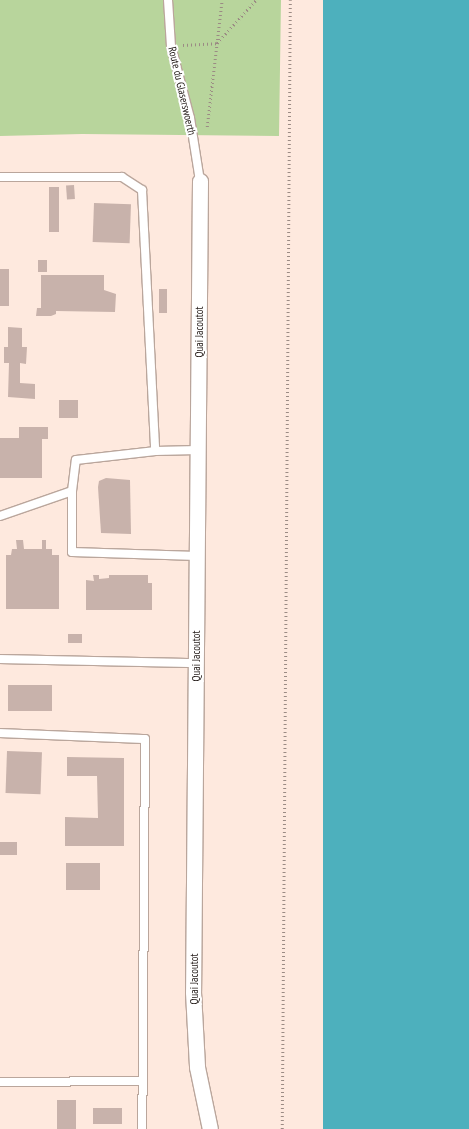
<!DOCTYPE html>
<html>
<head>
<meta charset="utf-8">
<style>
	body { margin:0 }
	#map { position:relative; width:469px; height:1129px; overflow:hidden; background:#fee9de; font-family:"PT Sans Narrow",sans-serif }
	div>[style] { position:absolute }
	.green>* { inset:0; background:#b8d59c }
	.water>* { inset:0; background:#4db0bd; transform-origin:0 0 }
	.building>* { inset:0; background:#c8b2ab; transform-origin:0 0 }
	.path>* { height:2.5px; margin-top:-1.25px; transform-origin:0; background:repeating-linear-gradient(90deg,#9b8b84 0 1px,transparent 0 4px) }
	.roads { filter:drop-shadow(1px 0 #baa69c) drop-shadow(-1px 0 #baa69c) drop-shadow(0 1px #baa69c) drop-shadow(0 -1px #baa69c) }
	.service>* { height:8px; margin:-4px; padding:0 4px; transform-origin:4px; border-radius:4px; background:#fff }
	.minor>* { height:15px; margin:-7.5px; padding:0 7.5px; transform-origin:7.5px; border-radius:7.5px; background:#fff }
	span { translate:-50% -50%; white-space:nowrap; text-align:center; line-height:1.15; -webkit-text-stroke:4px #fff; paint-order:stroke }
	.street-label { font-size:11px; color:#211916 }
</style>
</head>
<body>
<div id="map">
	<div class="green">
		<div style="clip-path:polygon(0 0,281px 0,279px 136px,82px 134px,0 136px)"></div>
	</div>
	<div class="water">
		<div style="left:323px;top:0;width:146px;height:1129px"></div>
	</div>
	<div class="building">
		<div style="left:74px;top:185px;width:14px;height:8px;rotate:86deg"></div>
		<div style="left:49px;top:187px;width:10px;height:45px"></div>
		<div style="left:94px;top:203px;width:37px;height:39px;rotate:2deg"></div>
		<div style="left:38px;top:260px;width:9px;height:12px"></div>
		<div style="left:0;top:269px;width:9px;height:37px"></div>
		<div style="clip-path:polygon(41px 275px,104px 275px,104px 290px,116px 294px,115px 312px,56px 311px,56px 314px,51px 316px,36px 316px,37px 308px,41px 308px)"></div>
		<div style="left:159px;top:289px;width:8px;height:24px"></div>
		<div style="clip-path:polygon(8px 327px,22px 328px,22px 347px,27px 347px,26px 364px,20px 363px,20px 383px,35px 384px,35px 399px,8px 397px,9px 363px,4px 363px,4px 347px,8px 347px)"></div>
		<div style="left:59px;top:400px;width:19px;height:18px"></div>
		<div style="clip-path:polygon(19px 427px,48px 427px,48px 439px,42px 439px,42px 478px,0 478px,0 438px,19px 438px)"></div>
		<div style="clip-path:polygon(106px 478px,130px 480px,131px 534px,101px 533px,98px 487px,99px 481px)"></div>
		<div style="clip-path:polygon(16px 540px,23px 540px,24px 549px,42px 549px,42px 540px,46px 540px,46px 549px,52px 549px,52px 555px,59px 555px,59px 609px,6px 609px,6px 555px,11px 555px,12px 549px,17px 549px)"></div>
		<div style="clip-path:polygon(93px 575px,99px 575px,99px 579px,109px 578px,109px 575px,148px 575px,148px 583px,152px 583px,152px 610px,86px 610px,86px 580px,94px 581px)"></div>
		<div style="left:68px;top:634px;width:14px;height:9px"></div>
		<div style="left:52px;top:685px;width:26px;height:44px;rotate:90deg"></div>
		<div style="left:7px;top:751px;width:35px;height:42px;rotate:2deg"></div>
		<div style="clip-path:polygon(67px 757px,124px 758px,124px 846px,65px 846px,65px 817px,98px 818px,97px 776px,67px 776px)"></div>
		<div style="left:0;top:842px;width:17px;height:13px"></div>
		<div style="left:66px;top:863px;width:34px;height:27px"></div>
		<div style="left:57px;top:1100px;width:19px;height:29px"></div>
		<div style="left:122px;top:1108px;width:16px;height:29px;rotate:90deg"></div>
	</div>
	<div class="path">
		<div style="left:183px;top:45px;width:34px;rotate:-3deg"></div>
		<div style="left:217px;top:43px;width:58px;rotate:-47.8deg"></div>
		<div style="left:207px;top:127px;width:128px;rotate:-83.3deg"></div>
		<div style="left:282px;top:1129px;width:1129px;rotate:-89.59deg"></div>
	</div>
	<div class="roads">
		<div class="service">
			<div style="left:168px;top:0;width:46px;rotate:86.3deg"></div>
			<div style="left:171px;top:46px;width:74px;rotate:75.2deg"></div>
			<div style="left:190px;top:118px;width:64px;rotate:81deg"></div>
			<div style="left:0;top:177px;width:122px"></div>
			<div style="left:122px;top:177px;width:24px;rotate:33deg"></div>
			<div style="left:142px;top:190px;width:261px;rotate:87.1deg"></div>
			<div style="left:72px;top:491px;width:61px;rotate:90deg"></div>
			<div style="left:72px;top:552px;width:125px;rotate:1.8deg"></div>
			<div style="left:0;top:516px;width:76px;rotate:-19.1deg"></div>
			<div style="left:72px;top:491px;width:31px;rotate:-83deg"></div>
			<div style="left:76px;top:460px;width:80px;rotate:-6.5deg"></div>
			<div style="left:155px;top:451px;width:43px;rotate:-1.3deg"></div>
			<div style="left:0;top:659px;width:196px;rotate:1.2deg"></div>
			<div style="left:0;top:733px;width:145px;rotate:2.4deg"></div>
			<div style="left:145px;top:739px;width:390px;rotate:90.4deg"></div>
			<div style="left:0;top:1082px;width:142px;rotate:-0.4deg"></div>
		</div>
		<div class="minor">
			<div style="left:200px;top:181px;width:811px;rotate:90.49deg"></div>
			<div style="left:193px;top:992px;width:75px;rotate:86.9deg"></div>
			<div style="left:197px;top:1067px;width:63px;rotate:78.2deg"></div>
		</div>
	</div>
	<div class="street-label">
		<span style="left:182px;top:91px;rotate:77deg">Route du Glaserswoerth</span>
		<span style="left:199px;top:332px;rotate:-90deg">Quai Jacoutot</span>
		<span style="left:196px;top:656px;rotate:-90deg">Quai Jacoutot</span>
		<span style="left:194px;top:979px;rotate:-90deg">Quai Jacoutot</span>
	</div>
</div>
</body>
</html>
